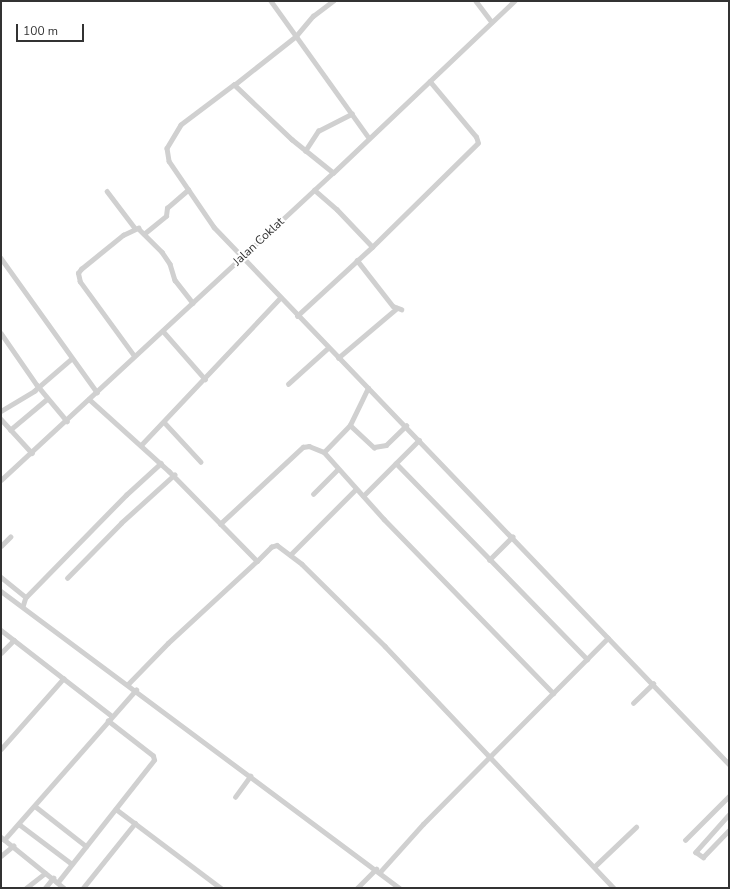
<!DOCTYPE html>
<html>
<head>
<meta charset="utf-8">
<style>
	body { margin:0 }
	#map { position:relative; width:730px; height:889px; overflow:hidden; background:#fff; font-family:"Nunito Sans",sans-serif }
	div>[style] { position:absolute }
	.street>* { height:4.5px; margin:-2.25px; padding:0 2.25px; transform-origin:2.25px; border-radius:2.25px; background:#d0d0d0 }
	span { translate:-50% -50%; white-space:nowrap; text-align:center; line-height:1.15; -webkit-text-stroke:4px #fff; paint-order:stroke }
	.street-label { font-size:12px; color:#333 }
	.frame { position:absolute; inset:0; border:2px solid #333; pointer-events:none }
	.scale { position:absolute; left:16px; top:24px; width:68px; height:18px; box-sizing:border-box; border:2px solid #333; border-top:0; padding-left:5px; font-size:12px; line-height:14px; white-space:nowrap; color:#333; -webkit-text-stroke:3px #fff; paint-order:stroke }
</style>
</head>
<body>
<div id="map">
	<div class="street">
		<div style="left:271px;top:1px;width:168px;rotate:54.4deg"></div>
		<div style="left:476px;top:1px;width:26px;rotate:53deg"></div>
		<div style="left:234px;top:85px;width:66px;rotate:143deg"></div>
		<div style="left:181px;top:125px;width:27px;rotate:121deg"></div>
		<div style="left:167px;top:148px;width:13px;rotate:81deg"></div>
		<div style="left:169px;top:161px;width:80px;rotate:55.7deg"></div>
		<div style="left:214px;top:227px;width:744px;rotate:46.2deg"></div>
		<div style="left:305px;top:151px;width:24px;rotate:-57deg"></div>
		<div style="left:318px;top:131px;width:38px;rotate:-27deg"></div>
		<div style="left:333px;top:173px;width:53px;rotate:-141.2deg"></div>
		<div style="left:292px;top:140px;width:80px;rotate:-136.5deg"></div>
		<div style="left:234px;top:85px;width:79px;rotate:-38.3deg"></div>
		<div style="left:296px;top:36px;width:26px;rotate:-50deg"></div>
		<div style="left:313px;top:16px;width:25px;rotate:-37deg"></div>
		<div style="left:107px;top:191px;width:46px;rotate:52.9deg"></div>
		<div style="left:145px;top:233px;width:27px;rotate:-39deg"></div>
		<div style="left:166px;top:216px;width:8px;rotate:-83deg"></div>
		<div style="left:167px;top:208px;width:28px;rotate:-41deg"></div>
		<div style="left:372px;top:247px;width:148px;rotate:-44.5deg"></div>
		<div style="left:478px;top:143px;width:6px;rotate:-108deg"></div>
		<div style="left:476px;top:137px;width:72px;rotate:-129.9deg"></div>
		<div style="left:1px;top:258px;width:165px;rotate:54.4deg"></div>
		<div style="left:357px;top:260px;width:58px;rotate:52deg"></div>
		<div style="left:393px;top:306px;width:9px;rotate:21deg"></div>
		<div style="left:297px;top:316px;width:102px;rotate:-42.6deg"></div>
		<div style="left:372px;top:247px;width:51px;rotate:-133.4deg"></div>
		<div style="left:337px;top:210px;width:30px;rotate:-139deg"></div>
		<div style="left:163px;top:331px;width:64px;rotate:48.8deg"></div>
		<div style="left:1px;top:333px;width:63px;rotate:55.3deg"></div>
		<div style="left:37px;top:385px;width:47px;rotate:50.2deg"></div>
		<div style="left:134px;top:356px;width:92px;rotate:-126.1deg"></div>
		<div style="left:80px;top:282px;width:9px;rotate:-103deg"></div>
		<div style="left:78px;top:273px;width:5px;rotate:-53deg"></div>
		<div style="left:81px;top:269px;width:54px;rotate:-39deg"></div>
		<div style="left:123px;top:235px;width:17px;rotate:-25deg"></div>
		<div style="left:138px;top:228px;width:34px;rotate:45deg"></div>
		<div style="left:162px;top:252px;width:14px;rotate:56deg"></div>
		<div style="left:170px;top:264px;width:17px;rotate:73deg"></div>
		<div style="left:175px;top:280px;width:29px;rotate:52deg"></div>
		<div style="left:338px;top:358px;width:77px;rotate:-40.3deg"></div>
		<div style="left:288px;top:384px;width:54px;rotate:-42deg"></div>
		<div style="left:89px;top:399px;width:108px;rotate:42deg"></div>
		<div style="left:169px;top:471px;width:126px;rotate:45.6deg"></div>
		<div style="left:257px;top:561px;width:20px;rotate:-45deg"></div>
		<div style="left:271px;top:547px;width:6px;rotate:-18deg"></div>
		<div style="left:277px;top:545px;width:31px;rotate:37deg"></div>
		<div style="left:302px;top:564px;width:117px;rotate:44.7deg"></div>
		<div style="left:385px;top:646px;width:333px;rotate:46.6deg"></div>
		<div style="left:1px;top:411px;width:39px;rotate:-31deg"></div>
		<div style="left:34px;top:391px;width:49px;rotate:-40.9deg"></div>
		<div style="left:1px;top:419px;width:46px;rotate:47.6deg"></div>
		<div style="left:164px;top:422px;width:54px;rotate:47.2deg"></div>
		<div style="left:350px;top:425px;width:33px;rotate:43deg"></div>
		<div style="left:374px;top:447px;width:12px;rotate:-9deg"></div>
		<div style="left:386px;top:445px;width:28px;rotate:-44deg"></div>
		<div style="left:10px;top:430px;width:48px;rotate:-40deg"></div>
		<div style="left:141px;top:445px;width:202px;rotate:-46.6deg"></div>
		<div style="left:324px;top:452px;width:37px;rotate:-46deg"></div>
		<div style="left:350px;top:425px;width:41px;rotate:-64.1deg"></div>
		<div style="left:396px;top:463px;width:274px;rotate:45.7deg"></div>
		<div style="left:1px;top:480px;width:452px;rotate:-42.8deg"></div>
		<div style="left:333px;top:173px;width:250px;rotate:-43.5deg"></div>
		<div style="left:313px;top:494px;width:34px;rotate:-45deg"></div>
		<div style="left:363px;top:496px;width:79px;rotate:-45deg"></div>
		<div style="left:220px;top:524px;width:113px;rotate:-42.9deg"></div>
		<div style="left:303px;top:447px;width:6px;rotate:-9deg"></div>
		<div style="left:309px;top:446px;width:16px;rotate:22deg"></div>
		<div style="left:324px;top:452px;width:90px;rotate:48.2deg"></div>
		<div style="left:384px;top:519px;width:243px;rotate:45.8deg"></div>
		<div style="left:1px;top:546px;width:13px;rotate:-45deg"></div>
		<div style="left:290px;top:555px;width:93px;rotate:-45deg"></div>
		<div style="left:489px;top:560px;width:33px;rotate:-45deg"></div>
		<div style="left:1px;top:577px;width:32px;rotate:39deg"></div>
		<div style="left:26px;top:597px;width:10px;rotate:107deg"></div>
		<div style="left:67px;top:578px;width:77px;rotate:-45.5deg"></div>
		<div style="left:121px;top:523px;width:72px;rotate:-42.2deg"></div>
		<div style="left:1px;top:591px;width:497px;rotate:36.7deg"></div>
		<div style="left:26px;top:597px;width:143px;rotate:-45.6deg"></div>
		<div style="left:126px;top:495px;width:47px;rotate:-42.4deg"></div>
		<div style="left:1px;top:630px;width:140px;rotate:37.8deg"></div>
		<div style="left:1px;top:653px;width:18px;rotate:-45deg"></div>
		<div style="left:128px;top:684px;width:57px;rotate:-45.7deg"></div>
		<div style="left:168px;top:643px;width:121px;rotate:-42.7deg"></div>
		<div style="left:633px;top:703px;width:28px;rotate:-44deg"></div>
		<div style="left:1px;top:749px;width:94px;rotate:-48.5deg"></div>
		<div style="left:235px;top:797px;width:26px;rotate:-54deg"></div>
		<div style="left:35px;top:806px;width:65px;rotate:38.1deg"></div>
		<div style="left:116px;top:809px;width:131px;rotate:37deg"></div>
		<div style="left:729px;top:815px;width:50px;rotate:131.7deg"></div>
		<div style="left:696px;top:852px;width:9px;rotate:36deg"></div>
		<div style="left:703px;top:857px;width:37px;rotate:-46deg"></div>
		<div style="left:19px;top:824px;width:66px;rotate:37deg"></div>
		<div style="left:1px;top:837px;width:81px;rotate:39deg"></div>
		<div style="left:4px;top:840px;width:200px;rotate:-48.7deg"></div>
		<div style="left:685px;top:840px;width:62px;rotate:-45deg"></div>
		<div style="left:1px;top:856px;width:16px;rotate:-40deg"></div>
		<div style="left:594px;top:867px;width:58px;rotate:-43.6deg"></div>
		<div style="left:380px;top:872px;width:64px;rotate:-48.1deg"></div>
		<div style="left:423px;top:824px;width:262px;rotate:-45.2deg"></div>
		<div style="left:58px;top:882px;width:155px;rotate:-51.8deg"></div>
		<div style="left:154px;top:760px;width:4px;rotate:-104deg"></div>
		<div style="left:153px;top:756px;width:57px;rotate:-142.1deg"></div>
		<div style="left:26px;top:888px;width:24px;rotate:-38deg"></div>
		<div style="left:45px;top:888px;width:13px;rotate:-51deg"></div>
		<div style="left:83px;top:888px;width:83px;rotate:-51.3deg"></div>
		<div style="left:357px;top:888px;width:27px;rotate:-45deg"></div>
	</div>
	<div class="street-label">
		<span style="left:259px;top:242px;rotate:-43deg">Jalan Coklat</span>
	</div>
	<div class="frame"></div>
	<div class="scale">100 m</div>
</div>
</body>
</html>
